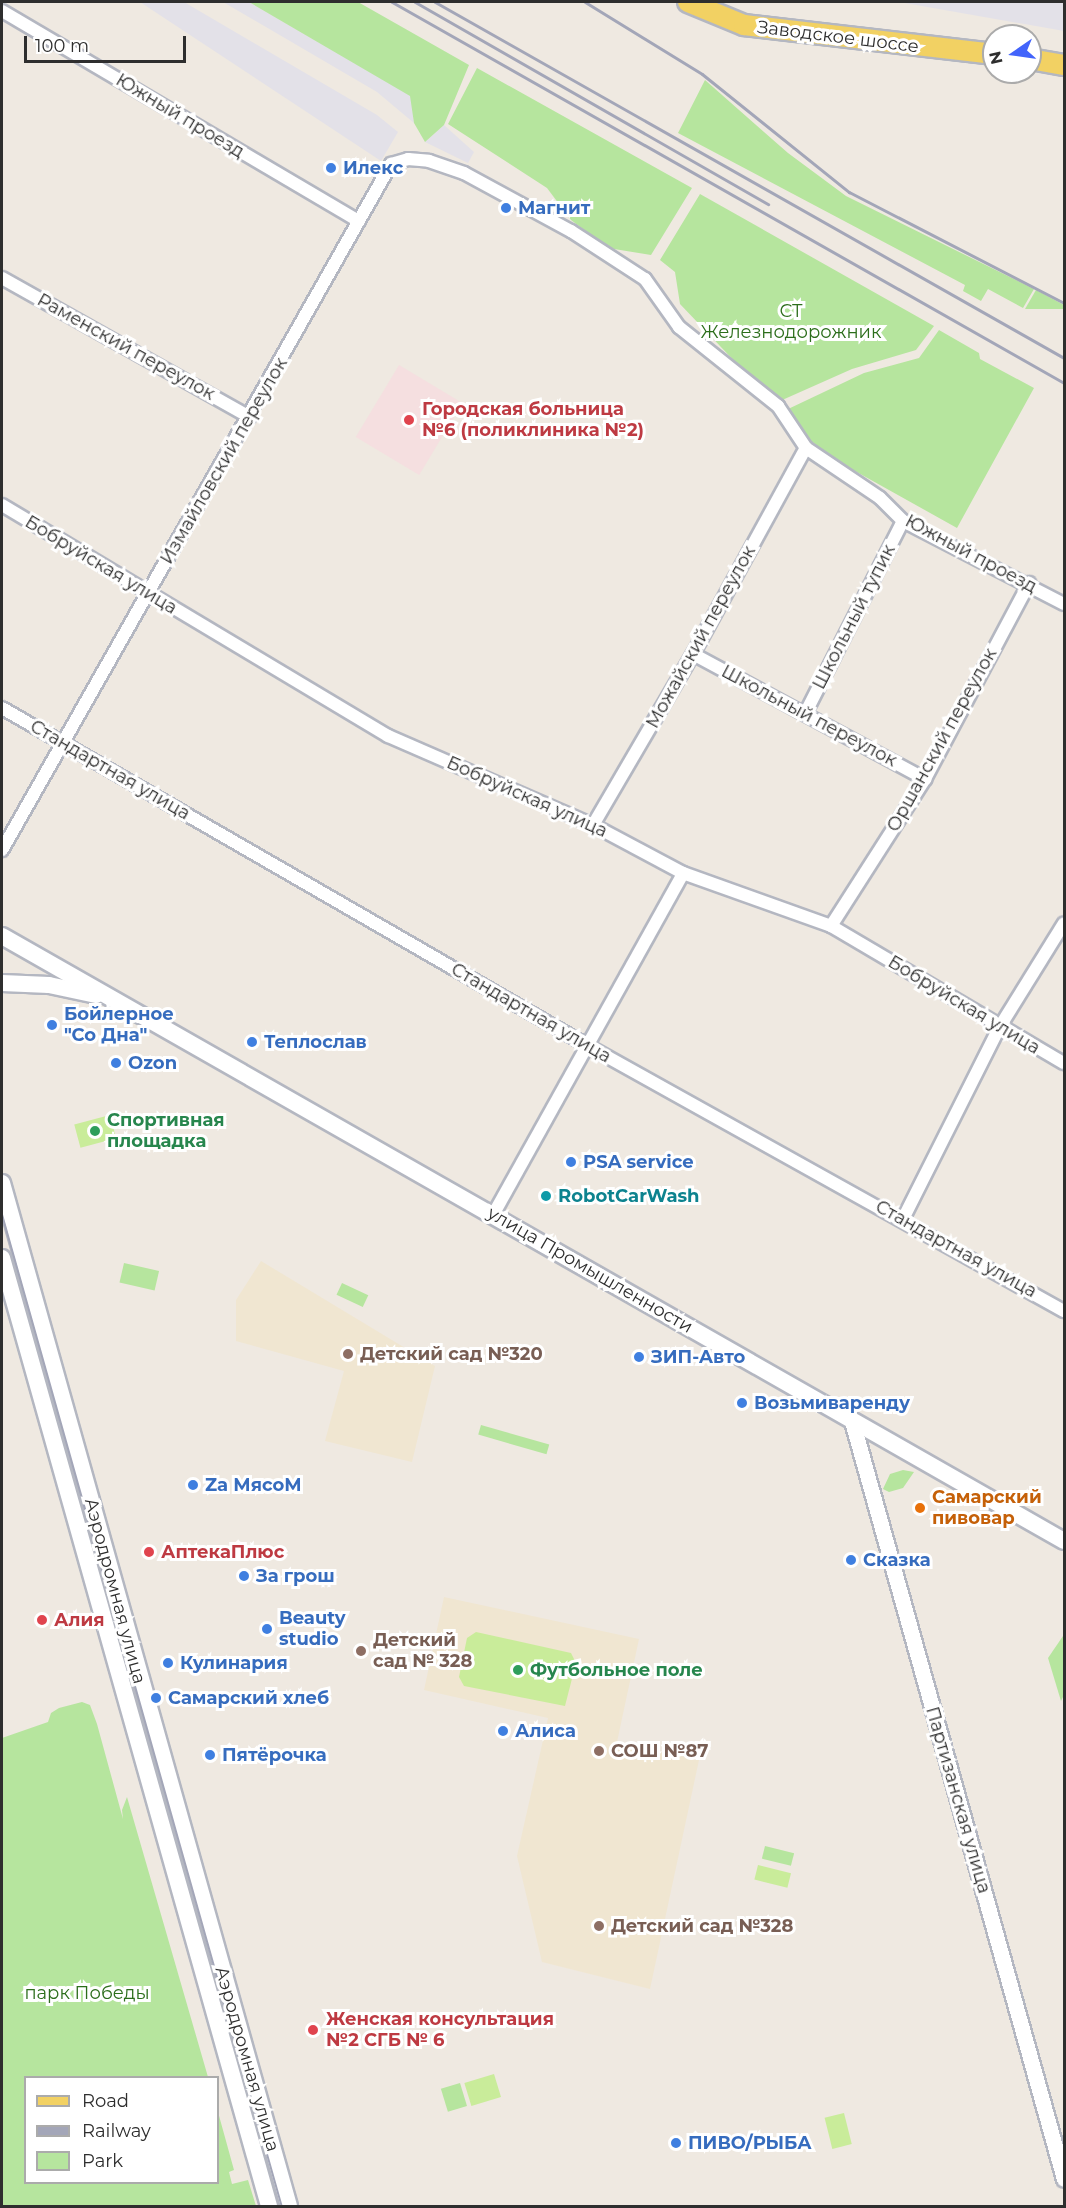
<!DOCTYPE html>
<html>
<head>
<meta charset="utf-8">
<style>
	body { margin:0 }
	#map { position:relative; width:1066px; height:2208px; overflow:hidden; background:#efe9e1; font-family:Montserrat,sans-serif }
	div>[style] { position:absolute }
	.industrial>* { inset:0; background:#e3e1e8 }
	.education>* { inset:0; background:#f0e6d1 }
	.medical>* { inset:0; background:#f5dfe0; transform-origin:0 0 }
	.green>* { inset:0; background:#b6e59e; transform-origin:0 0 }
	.pitch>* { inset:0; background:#c9ec9a; transform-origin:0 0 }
	.roads { filter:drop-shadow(2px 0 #b4b7c1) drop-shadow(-2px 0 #b4b7c1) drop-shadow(0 2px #b4b7c1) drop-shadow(0 -2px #b4b7c1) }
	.minor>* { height:12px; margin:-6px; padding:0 6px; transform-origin:6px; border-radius:6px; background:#fff }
	.tertiary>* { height:15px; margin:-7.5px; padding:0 7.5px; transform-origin:7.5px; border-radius:7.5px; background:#fff }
	.secondary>* { height:16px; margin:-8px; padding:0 8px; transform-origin:8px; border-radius:8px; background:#fff }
	.primary>* { height:20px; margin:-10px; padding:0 10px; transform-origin:10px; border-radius:10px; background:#f2d163 }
	.tram>* { height:1.5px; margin:-0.75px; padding:0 0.75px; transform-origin:0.75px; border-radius:0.75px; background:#a3a6b8 }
	.rail>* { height:3px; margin:-1.5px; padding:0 1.5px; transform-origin:1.5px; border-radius:1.5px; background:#a3a6b8 }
	.dots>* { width:16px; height:16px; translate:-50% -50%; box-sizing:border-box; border:3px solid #fff; border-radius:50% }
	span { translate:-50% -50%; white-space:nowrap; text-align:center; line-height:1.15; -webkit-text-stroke:6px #fff; paint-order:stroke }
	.street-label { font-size:18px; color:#2e2e2e }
	.shop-label { font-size:18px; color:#366cbe; font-weight:700 }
	.left { translate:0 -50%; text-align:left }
	.park-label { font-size:18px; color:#2c6e1b }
	.health-label { font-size:18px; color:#be3a42; font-weight:700 }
	.leisure-label { font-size:18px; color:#27864d; font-weight:700 }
	.culture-label { font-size:18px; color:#0d838f; font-weight:700 }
	.education-label { font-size:18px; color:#785e54; font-weight:700 }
	.food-label { font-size:18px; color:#c56008; font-weight:700 }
	.frame { position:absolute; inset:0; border:3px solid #2e2e2e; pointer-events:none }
	.legend { position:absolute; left:24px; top:2076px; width:195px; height:108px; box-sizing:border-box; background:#fff; border:2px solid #ababab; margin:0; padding:8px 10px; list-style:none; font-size:18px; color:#2e2e2e }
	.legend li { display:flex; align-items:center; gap:12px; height:30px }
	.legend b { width:30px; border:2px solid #ababab }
	.north { position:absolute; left:982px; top:24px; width:60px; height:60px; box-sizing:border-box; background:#fff; border:2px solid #ababab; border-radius:50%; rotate:257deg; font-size:16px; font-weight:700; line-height:24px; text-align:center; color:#2e2e2e }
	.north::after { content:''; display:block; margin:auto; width:21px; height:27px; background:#4264fb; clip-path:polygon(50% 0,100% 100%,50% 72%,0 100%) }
	.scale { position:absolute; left:24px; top:36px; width:162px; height:27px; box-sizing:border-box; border:3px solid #2e2e2e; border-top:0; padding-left:8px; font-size:18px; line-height:21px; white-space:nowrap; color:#2e2e2e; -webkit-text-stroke:4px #fff; paint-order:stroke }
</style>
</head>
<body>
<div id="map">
	<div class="industrial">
		<div style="clip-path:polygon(140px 2px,184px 2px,377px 115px,398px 132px,381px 161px)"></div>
		<div style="clip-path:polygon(223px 2px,249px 2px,411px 96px,414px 123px,377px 92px)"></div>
		<div style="clip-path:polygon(899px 2px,1064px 2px,1064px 31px)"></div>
		<div style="clip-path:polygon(444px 125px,474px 152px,468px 163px,425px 142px)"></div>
	</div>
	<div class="education">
		<div style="clip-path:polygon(261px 1261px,435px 1366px,412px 1462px,325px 1441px,344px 1371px,236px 1341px,236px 1300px)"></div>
		<div style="clip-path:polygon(444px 1597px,639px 1639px,617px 1742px,699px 1760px,650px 1989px,542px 1962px,517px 1856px,548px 1718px,424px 1690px)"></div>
	</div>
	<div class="medical">
		<div style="left:399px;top:365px;width:74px;height:84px;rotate:31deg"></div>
	</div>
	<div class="green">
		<div style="clip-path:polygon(249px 2px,358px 2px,469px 65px,444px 125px,425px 142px,414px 123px,410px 96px)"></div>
		<div style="clip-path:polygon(477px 68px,692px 188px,651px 255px,608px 248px,571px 220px,547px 188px,448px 124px)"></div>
		<div style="clip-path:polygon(705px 80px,788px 153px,846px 196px,1034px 289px,1023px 308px,988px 289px,981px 301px,963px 291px,965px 285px,678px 133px)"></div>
		<div style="clip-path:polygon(700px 194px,934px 326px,916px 350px,852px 369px,780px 401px,760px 388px,680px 304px,675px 272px,660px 260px)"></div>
		<div style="clip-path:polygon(1036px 290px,1064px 305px,1064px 309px,1025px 309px)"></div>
		<div style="clip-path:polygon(939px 330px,979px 353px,980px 359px,1034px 388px,957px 528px,837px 461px,803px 435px,786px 410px,864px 373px,919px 358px)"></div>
		<div style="left:124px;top:1263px;width:36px;height:20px;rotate:13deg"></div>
		<div style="left:342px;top:1283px;width:29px;height:13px;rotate:25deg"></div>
		<div style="left:481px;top:1425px;width:71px;height:10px;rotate:16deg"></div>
		<div style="clip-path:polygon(903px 1470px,914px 1472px,903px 1488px,889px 1492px,883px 1489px,890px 1474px)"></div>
		<div style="clip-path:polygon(1063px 1636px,1064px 1695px,1061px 1701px,1048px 1658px)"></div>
		<div style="clip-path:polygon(82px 1702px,90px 1705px,97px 1724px,123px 1819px,122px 1810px,127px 1797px,208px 2077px,26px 2078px,26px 2182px,218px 2182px,218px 2112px,234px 2170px,229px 2172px,232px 2184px,248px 2180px,256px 2206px,2px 2206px,2px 1738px,48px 1722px,51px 1713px,59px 1708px)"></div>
		<div style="left:765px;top:1846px;width:30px;height:13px;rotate:14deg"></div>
		<div style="left:460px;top:2083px;width:24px;height:20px;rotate:73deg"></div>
	</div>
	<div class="pitch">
		<div style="left:110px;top:1115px;width:24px;height:37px;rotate:75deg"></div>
		<div style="clip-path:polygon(476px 1632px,571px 1653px,576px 1663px,565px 1706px,464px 1686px,459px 1677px,467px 1638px)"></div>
		<div style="left:758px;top:1865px;width:34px;height:15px;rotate:14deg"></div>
		<div style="left:494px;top:2074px;width:24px;height:31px;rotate:73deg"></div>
		<div style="left:844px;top:2113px;width:32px;height:20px;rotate:76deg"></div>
	</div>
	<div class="roads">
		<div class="minor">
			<div style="left:2px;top:11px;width:414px;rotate:30.5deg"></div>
			<div style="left:2px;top:278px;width:284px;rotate:29.3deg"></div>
			<div style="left:2px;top:505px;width:450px;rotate:30.9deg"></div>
			<div style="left:388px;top:736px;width:223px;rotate:23.5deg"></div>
			<div style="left:593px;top:825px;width:102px;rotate:28.1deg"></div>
			<div style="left:683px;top:873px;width:157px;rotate:19.7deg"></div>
			<div style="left:831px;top:926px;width:270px;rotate:30.5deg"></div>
			<div style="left:693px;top:654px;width:264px;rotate:28.3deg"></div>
			<div style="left:2px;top:708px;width:676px;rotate:29.98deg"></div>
			<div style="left:588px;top:1046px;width:545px;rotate:29.11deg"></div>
			<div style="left:806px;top:712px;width:214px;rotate:-63.1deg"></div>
			<div style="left:593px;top:825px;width:198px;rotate:-59.7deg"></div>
			<div style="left:693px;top:654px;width:235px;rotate:-61.3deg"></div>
			<div style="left:2px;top:850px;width:789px;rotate:-60.44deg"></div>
			<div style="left:391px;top:164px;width:18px;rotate:-16deg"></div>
			<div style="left:408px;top:159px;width:21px;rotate:5deg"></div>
			<div style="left:429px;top:161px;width:37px;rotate:19deg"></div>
			<div style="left:464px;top:173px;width:122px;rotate:28.5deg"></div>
			<div style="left:571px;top:231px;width:88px;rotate:33deg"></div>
			<div style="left:645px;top:279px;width:59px;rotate:54.7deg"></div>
			<div style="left:679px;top:327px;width:127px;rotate:38.6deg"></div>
			<div style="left:778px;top:406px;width:50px;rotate:56.3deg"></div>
			<div style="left:806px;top:448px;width:89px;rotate:34deg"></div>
			<div style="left:880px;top:498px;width:33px;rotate:45deg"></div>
			<div style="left:903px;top:521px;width:181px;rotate:27.3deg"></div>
			<div style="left:831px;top:926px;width:174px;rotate:-57.4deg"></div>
			<div style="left:925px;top:779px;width:222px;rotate:-62deg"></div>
			<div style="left:493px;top:1215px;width:391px;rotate:-60.9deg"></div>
			<div style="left:903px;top:1219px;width:214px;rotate:-63.3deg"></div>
			<div style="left:999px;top:1028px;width:123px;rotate:-58.2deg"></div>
		</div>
		<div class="tertiary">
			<div style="left:852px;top:1421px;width:787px;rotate:74.37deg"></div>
		</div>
		<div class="secondary">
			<div style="left:2px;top:936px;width:1222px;rotate:29.67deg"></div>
			<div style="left:2px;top:983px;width:47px;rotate:2.4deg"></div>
			<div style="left:49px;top:985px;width:48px;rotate:12deg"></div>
			<div style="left:2px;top:1183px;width:1062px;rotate:74.33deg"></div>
			<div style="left:2px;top:1258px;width:985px;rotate:74.27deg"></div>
		</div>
		<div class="primary">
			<div style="left:688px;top:2px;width:61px;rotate:22.3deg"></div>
			<div style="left:744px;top:25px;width:252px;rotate:6.6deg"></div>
			<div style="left:1030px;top:59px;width:35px;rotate:10deg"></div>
		</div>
	</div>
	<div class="tram">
		<div style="left:2px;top:1213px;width:1032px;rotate:74.25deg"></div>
	</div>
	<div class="rail">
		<div style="left:392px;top:2px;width:772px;rotate:29.55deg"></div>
		<div style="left:415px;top:2px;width:407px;rotate:29.8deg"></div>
		<div style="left:435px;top:2px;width:723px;rotate:29.51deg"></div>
		<div style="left:585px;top:2px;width:137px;rotate:31.6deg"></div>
		<div style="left:702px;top:74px;width:189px;rotate:38.8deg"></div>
		<div style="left:849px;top:192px;width:242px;rotate:27.3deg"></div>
	</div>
	<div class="dots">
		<div style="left:331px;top:168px;background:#3f7fe0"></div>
		<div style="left:506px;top:208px;background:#3f7fe0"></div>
		<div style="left:409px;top:420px;background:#e0444e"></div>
		<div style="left:52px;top:1025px;background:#3f7fe0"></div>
		<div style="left:252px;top:1042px;background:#3f7fe0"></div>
		<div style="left:116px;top:1063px;background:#3f7fe0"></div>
		<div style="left:95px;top:1131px;background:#2e9e5b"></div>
		<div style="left:571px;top:1162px;background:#3f7fe0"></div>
		<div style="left:546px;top:1196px;background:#0f9aa8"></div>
		<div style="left:348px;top:1354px;background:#8d6e63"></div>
		<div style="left:639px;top:1357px;background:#3f7fe0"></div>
		<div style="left:742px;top:1403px;background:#3f7fe0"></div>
		<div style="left:193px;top:1485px;background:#3f7fe0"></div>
		<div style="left:920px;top:1508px;background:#e8710a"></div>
		<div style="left:149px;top:1552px;background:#e0444e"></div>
		<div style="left:851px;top:1560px;background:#3f7fe0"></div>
		<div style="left:244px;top:1576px;background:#3f7fe0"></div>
		<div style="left:42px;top:1620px;background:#e0444e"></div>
		<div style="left:267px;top:1629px;background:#3f7fe0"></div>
		<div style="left:361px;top:1651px;background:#8d6e63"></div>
		<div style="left:168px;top:1663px;background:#3f7fe0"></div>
		<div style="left:518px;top:1670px;background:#2e9e5b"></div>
		<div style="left:156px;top:1698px;background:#3f7fe0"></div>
		<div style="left:503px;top:1731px;background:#3f7fe0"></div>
		<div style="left:599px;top:1751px;background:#8d6e63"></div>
		<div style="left:210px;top:1755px;background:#3f7fe0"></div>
		<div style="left:599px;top:1926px;background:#8d6e63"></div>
		<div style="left:313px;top:2030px;background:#e0444e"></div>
		<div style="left:676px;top:2143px;background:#3f7fe0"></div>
	</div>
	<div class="street-label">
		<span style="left:838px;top:37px;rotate:7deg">Заводское шоссе</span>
		<span style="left:180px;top:116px;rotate:31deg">Южный проезд</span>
		<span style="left:126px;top:347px;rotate:29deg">Раменский переулок</span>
		<span style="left:224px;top:461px;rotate:-60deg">Измайловский переулок</span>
		<span style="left:971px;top:554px;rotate:28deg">Южный проезд</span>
		<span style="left:101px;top:565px;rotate:31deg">Бобруйская улица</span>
		<span style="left:854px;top:617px;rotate:-63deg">Школьный тупик</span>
		<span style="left:701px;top:637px;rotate:-61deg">Можайский переулок</span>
		<span style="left:809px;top:716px;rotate:28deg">Школьный переулок</span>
		<span style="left:942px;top:740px;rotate:-61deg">Оршанский переулок</span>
		<span style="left:110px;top:770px;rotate:30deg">Стандартная улица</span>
		<span style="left:527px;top:797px;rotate:24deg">Бобруйская улица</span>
		<span style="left:964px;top:1005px;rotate:31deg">Бобруйская улица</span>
		<span style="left:531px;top:1013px;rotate:30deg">Стандартная улица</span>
		<span style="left:956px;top:1249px;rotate:29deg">Стандартная улица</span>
		<span style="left:590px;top:1270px;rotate:30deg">улица Промышленности</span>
		<span style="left:115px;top:1591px;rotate:75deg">Аэродромная улица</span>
		<span style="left:958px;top:1800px;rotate:74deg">Партизанская улица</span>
		<span style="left:247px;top:2059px;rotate:74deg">Аэродромная улица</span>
	</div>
	<div class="shop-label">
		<span class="left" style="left:343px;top:168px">Илекс</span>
		<span class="left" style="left:518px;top:208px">Магнит</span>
		<span class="left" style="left:64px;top:1025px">Бойлерное<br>"Со Дна"</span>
		<span class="left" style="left:264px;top:1042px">Теплослав</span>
		<span class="left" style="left:128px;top:1063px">Ozon</span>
		<span class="left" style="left:583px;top:1162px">PSA service</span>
		<span class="left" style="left:651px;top:1357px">ЗИП-Авто</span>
		<span class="left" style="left:754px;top:1403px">Возьмиваренду</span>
		<span class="left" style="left:205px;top:1485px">Za МясоМ</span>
		<span class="left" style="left:863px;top:1560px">Сказка</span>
		<span class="left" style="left:256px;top:1576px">За грош</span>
		<span class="left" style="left:279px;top:1629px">Beauty<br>studio</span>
		<span class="left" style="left:180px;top:1663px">Кулинария</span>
		<span class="left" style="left:168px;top:1698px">Самарский хлеб</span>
		<span class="left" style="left:515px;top:1731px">Алиса</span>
		<span class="left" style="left:222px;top:1755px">Пятёрочка</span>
		<span class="left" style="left:688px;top:2143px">ПИВО/РЫБА</span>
	</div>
	<div class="park-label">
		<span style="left:791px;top:322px">СТ<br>Железнодорожник</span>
		<span style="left:87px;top:1993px">парк Победы</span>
	</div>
	<div class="health-label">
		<span class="left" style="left:422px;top:420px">Городская больница<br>№6 (поликлиника №2)</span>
		<span class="left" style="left:161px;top:1552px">АптекаПлюс</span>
		<span class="left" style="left:54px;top:1620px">Алия</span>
		<span class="left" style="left:326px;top:2030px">Женская консультация<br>№2 СГБ № 6</span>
	</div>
	<div class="leisure-label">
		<span class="left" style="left:107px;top:1131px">Спортивная<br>площадка</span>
		<span class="left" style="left:530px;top:1670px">Футбольное поле</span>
	</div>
	<div class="culture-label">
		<span class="left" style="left:558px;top:1196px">RobotCarWash</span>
	</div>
	<div class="education-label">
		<span class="left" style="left:360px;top:1354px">Детский сад №320</span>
		<span class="left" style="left:373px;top:1651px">Детский<br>сад № 328</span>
		<span class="left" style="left:611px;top:1751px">СОШ №87</span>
		<span class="left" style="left:611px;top:1926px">Детский сад №328</span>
	</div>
	<div class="food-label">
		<span class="left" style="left:932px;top:1508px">Самарский<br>пивовар</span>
	</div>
	<div class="frame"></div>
	<ul class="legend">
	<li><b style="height:8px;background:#f2d163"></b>Road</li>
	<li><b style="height:8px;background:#a3a6b8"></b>Railway</li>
	<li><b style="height:16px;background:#b6e59e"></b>Park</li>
	</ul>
	<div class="north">N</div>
	<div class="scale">100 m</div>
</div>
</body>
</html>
